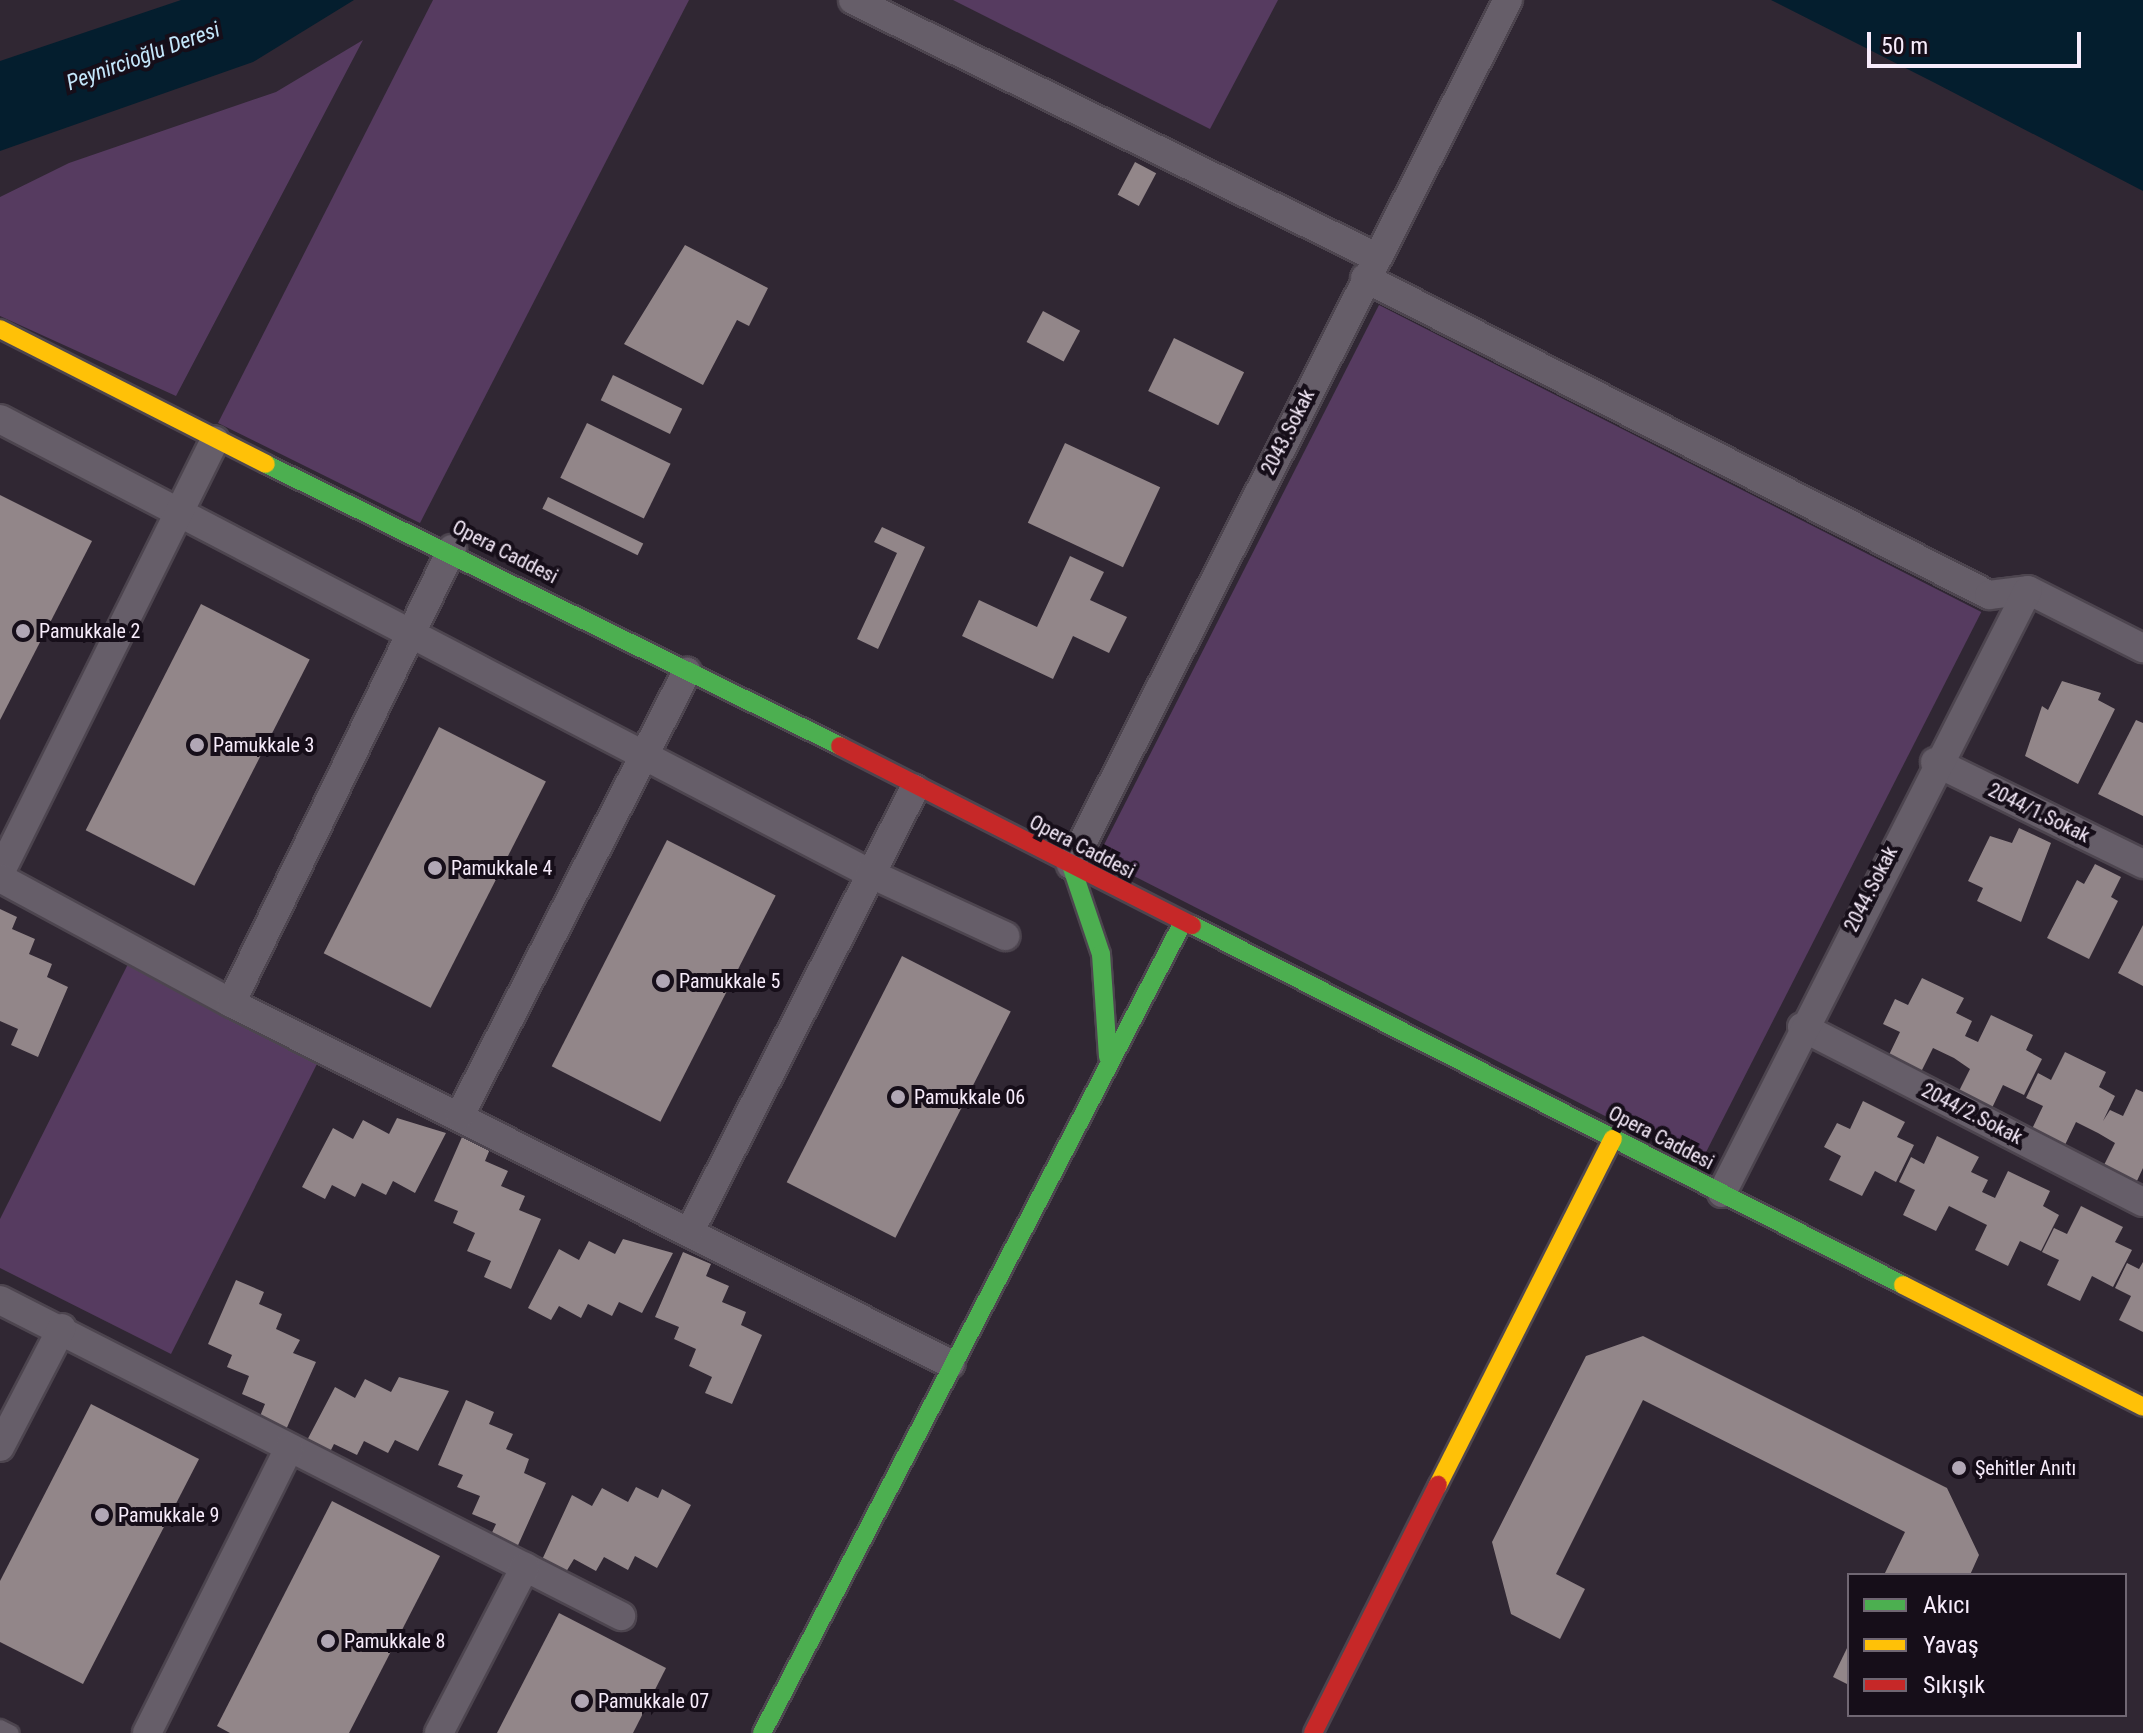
<!DOCTYPE html>
<html>
<head>
<meta charset="utf-8">
<style>
	body { margin:0 }
	#map { position:relative; width:2143px; height:1733px; overflow:hidden; background:#302733; font-family:"Roboto Condensed",sans-serif }
	div>[style] { position:absolute }
	.green>* { inset:0; background:#563b60; transform-origin:0 0 }
	.water>* { inset:0; background:#041e2e }
	.building>* { inset:0; background:#928689; transform-origin:0 0 }
	.roads { filter:drop-shadow(2px 0 #4d454f) drop-shadow(-2px 0 #4d454f) drop-shadow(0 2px #4d454f) drop-shadow(0 -2px #4d454f) }
	.lane>* { height:14px; margin:-7px; padding:0 7px; transform-origin:7px; border-radius:7px; background:#665e69 }
	.street>* { height:28px; margin:-14px; padding:0 14px; transform-origin:14px; border-radius:14px; background:#665e69 }
	.fast>* { height:18px; margin:-9px; padding:0 9px; transform-origin:9px; border-radius:9px; background:#4caf50 }
	.slow>* { height:18px; margin:-9px; padding:0 9px; transform-origin:9px; border-radius:9px; background:#ffc107 }
	.jam>* { height:18px; margin:-9px; padding:0 9px; transform-origin:9px; border-radius:9px; background:#c62828 }
	.dots>* { width:22px; height:22px; translate:-50% -50%; box-sizing:border-box; border:4px solid #160e19; border-radius:50% }
	span { translate:-50% -50%; white-space:nowrap; text-align:center; line-height:1.15; -webkit-text-stroke:8px #160e19; paint-order:stroke }
	.street-label { font-size:20px; color:#f7ecfb }
	.poi-label { font-size:20px; color:#f7ecfb }
	.left { translate:0 -50%; text-align:left }
	.water-label { font-size:22px; color:#c4e6fa; font-style:italic }
	.legend { position:absolute; left:1847px; top:1573px; width:280px; height:144px; box-sizing:border-box; background:#160e19; border:2px solid #706773; margin:0; padding:10px 14px; list-style:none; font-size:24px; color:#f7ecfb }
	.legend li { display:flex; align-items:center; gap:16px; height:40px }
	.legend b { width:40px; border:2px solid #706773 }
	.scale { position:absolute; left:1867px; top:32px; width:214px; height:36px; box-sizing:border-box; border:4px solid #f7ecfb; border-top:0; padding-left:10px; font-size:24px; line-height:28px; white-space:nowrap; color:#f7ecfb; -webkit-text-stroke:6px #160e19; paint-order:stroke }
</style>
</head>
<body>
<div id="map">
	<div class="green">
		<div style="clip-path:polygon(433px 0,689px 0,420px 523px,218px 423px)"></div>
		<div style="clip-path:polygon(953px 0,1278px 0,1210px 129px)"></div>
		<div style="clip-path:polygon(363px 40px,176px 396px,0 316px,0 197px,69px 163px,276px 92px)"></div>
		<div style="left:1379px;top:305px;width:676px;height:620px;rotate:27deg"></div>
		<div style="clip-path:polygon(130px 960px,321px 1056px,171px 1354px,0 1268px,0 1219px)"></div>
	</div>
	<div class="water">
		<div style="clip-path:polygon(181px 0,354px 0,253px 62px,0 151px,0 61px)"></div>
		<div style="clip-path:polygon(1771px 0,2143px 0,2143px 191px,1935px 83px)"></div>
	</div>
	<div class="building">
		<div style="left:1135px;top:162px;width:24px;height:37px;rotate:28deg"></div>
		<div style="clip-path:polygon(685px 245px,768px 288px,749px 326px,737px 320px,703px 385px,624px 344px)"></div>
		<div style="left:1043px;top:311px;width:42px;height:35px;rotate:28deg"></div>
		<div style="left:1174px;top:338px;width:78px;height:59px;rotate:26deg"></div>
		<div style="left:613px;top:375px;width:77px;height:28px;rotate:26deg"></div>
		<div style="left:587px;top:423px;width:93px;height:61px;rotate:26deg"></div>
		<div style="left:1065px;top:443px;width:105px;height:88px;rotate:25deg"></div>
		<div style="clip-path:polygon(0 495px,92px 541px,0 720px)"></div>
		<div style="left:548px;top:497px;width:106px;height:13px;rotate:26deg"></div>
		<div style="clip-path:polygon(882px 527px,925px 547px,878px 649px,857px 639px,897px 553px,874px 542px)"></div>
		<div style="clip-path:polygon(1070px 556px,1104px 572px,1090px 600px,1127px 617px,1109px 653px,1073px 636px,1053px 679px,962px 636px,979px 600px,1037px 627px)"></div>
		<div style="left:201px;top:604px;width:122px;height:254px;rotate:27deg"></div>
		<div style="clip-path:polygon(2062px 681px,2101px 693px,2098px 700px,2115px 709px,2078px 784px,2025px 756px,2042px 706px,2048px 710px)"></div>
		<div style="clip-path:polygon(2136px 720px,2143px 723px,2143px 816px,2098px 794px)"></div>
		<div style="left:439px;top:727px;width:120px;height:254px;rotate:27deg"></div>
		<div style="clip-path:polygon(2019px 828px,2051px 843px,2021px 922px,1977px 901px,1983px 888px,1968px 881px,1990px 836px,2012px 843px)"></div>
		<div style="left:667px;top:840px;width:122px;height:254px;rotate:27deg"></div>
		<div style="clip-path:polygon(2095px 864px,2121px 877px,2111px 897px,2118px 901px,2089px 959px,2047px 938px,2077px 880px,2084px 884px)"></div>
		<div style="clip-path:polygon(0 909px,17px 917px,12px 929px,35px 939px,29px 954px,52px 964px,47px 977px,68px 987px,38px 1057px,11px 1045px,18px 1029px,0 1021px)"></div>
		<div style="clip-path:polygon(2143px 925px,2143px 986px,2118px 973px)"></div>
		<div style="left:902px;top:956px;width:122px;height:254px;rotate:27deg"></div>
		<div style="clip-path:polygon(1922px 978px,1964px 998px,1956px 1013px,1972px 1021px,1965px 1036px,1978px 1042px,1991px 1015px,2033px 1035px,2026px 1050px,2042px 1059px,2024px 1095px,2003px 1085px,1991px 1110px,1958px 1093px,1970px 1069px,1954px 1058px,1933px 1048px,1921px 1072px,1888px 1057px,1900px 1032px,1883px 1024px,1895px 999px,1908px 1005px)"></div>
		<div style="clip-path:polygon(2065px 1052px,2106px 1072px,2099px 1087px,2115px 1096px,2103px 1121px,2110px 1110px,2123px 1116px,2136px 1089px,2143px 1092px,2143px 1168px,2136px 1183px,2103px 1167px,2115px 1143px,2098px 1133px,2076px 1122px,2064px 1147px,2031px 1131px,2043px 1106px,2026px 1098px,2038px 1073px,2051px 1080px)"></div>
		<div style="clip-path:polygon(1863px 1101px,1905px 1122px,1897px 1137px,1914px 1145px,1896px 1182px,1875px 1171px,1862px 1196px,1829px 1180px,1841px 1156px,1824px 1147px,1837px 1123px,1850px 1129px)"></div>
		<div style="clip-path:polygon(397px 1118px,446px 1133px,415px 1193px,393px 1181px,386px 1195px,362px 1183px,355px 1197px,332px 1185px,325px 1199px,302px 1187px,333px 1128px,353px 1139px,363px 1120px,389px 1134px)"></div>
		<div style="clip-path:polygon(1937px 1136px,1979px 1157px,1971px 1172px,1988px 1180px,1982px 1192px,1995px 1198px,2008px 1171px,2050px 1191px,2043px 1206px,2059px 1215px,2041px 1251px,2020px 1241px,2008px 1266px,1975px 1250px,1987px 1225px,1949px 1206px,1936px 1231px,1903px 1215px,1915px 1190px,1899px 1182px,1911px 1157px,1924px 1164px)"></div>
		<div style="clip-path:polygon(462px 1137px,490px 1149px,485px 1161px,508px 1171px,501px 1186px,525px 1196px,519px 1210px,541px 1219px,511px 1289px,484px 1277px,491px 1261px,467px 1251px,475px 1233px,453px 1223px,458px 1211px,434px 1201px)"></div>
		<div style="clip-path:polygon(2081px 1206px,2123px 1227px,2115px 1242px,2132px 1250px,2113px 1287px,2092px 1276px,2080px 1301px,2047px 1285px,2059px 1260px,2042px 1252px,2054px 1228px,2067px 1234px)"></div>
		<div style="clip-path:polygon(623px 1239px,673px 1253px,642px 1313px,619px 1302px,612px 1316px,588px 1304px,581px 1318px,559px 1306px,551px 1320px,528px 1308px,559px 1249px,579px 1260px,589px 1241px,615px 1254px)"></div>
		<div style="clip-path:polygon(683px 1252px,711px 1264px,706px 1276px,729px 1286px,722px 1302px,746px 1312px,741px 1325px,762px 1335px,732px 1404px,705px 1393px,712px 1377px,689px 1366px,696px 1349px,674px 1339px,679px 1327px,655px 1317px)"></div>
		<div style="clip-path:polygon(2143px 1262px,2143px 1332px,2119px 1320px,2131px 1296px,2115px 1288px,2127px 1263px,2139px 1269px)"></div>
		<div style="clip-path:polygon(236px 1280px,264px 1292px,259px 1304px,282px 1314px,276px 1329px,300px 1340px,293px 1353px,316px 1362px,285px 1432px,258px 1421px,265px 1404px,242px 1394px,249px 1376px,227px 1367px,232px 1355px,208px 1344px)"></div>
		<div style="clip-path:polygon(1643px 1336px,1947px 1488px,1979px 1555px,1970px 1575px,1884px 1575px,1905px 1532px,1643px 1400px,1556px 1574px,1585px 1589px,1560px 1639px,1511px 1614px,1492px 1542px,1586px 1356px)"></div>
		<div style="clip-path:polygon(399px 1377px,449px 1391px,418px 1451px,395px 1440px,388px 1453px,364px 1441px,357px 1455px,334px 1444px,327px 1458px,304px 1446px,335px 1387px,355px 1398px,365px 1379px,391px 1392px)"></div>
		<div style="clip-path:polygon(466px 1400px,494px 1412px,489px 1424px,513px 1434px,506px 1449px,529px 1459px,524px 1473px,546px 1483px,515px 1552px,488px 1541px,496px 1524px,472px 1514px,480px 1496px,457px 1487px,463px 1475px,438px 1465px)"></div>
		<div style="clip-path:polygon(91px 1404px,199px 1459px,83px 1684px,0 1642px,0 1581px)"></div>
		<div style="clip-path:polygon(636px 1487px,658px 1498px,662px 1489px,691px 1505px,657px 1568px,635px 1556px,628px 1570px,604px 1557px,596px 1571px,574px 1559px,566px 1572px,541px 1562px,572px 1495px,592px 1506px,602px 1488px,628px 1502px)"></div>
		<div style="clip-path:polygon(332px 1501px,440px 1556px,349px 1733px,230px 1733px,217px 1726px)"></div>
		<div style="clip-path:polygon(559px 1613px,666px 1668px,633px 1733px,497px 1733px)"></div>
		<div style="clip-path:polygon(1849px 1644px,1849px 1685px,1833px 1677px)"></div>
	</div>
	<div class="roads">
		<div class="lane">
			<div style="left:0;top:1727px;width:13px;rotate:27deg"></div>
		</div>
		<div class="street">
			<div style="left:853px;top:0;width:583px;rotate:26.17deg"></div>
			<div style="left:1365px;top:278px;width:700px;rotate:26.93deg"></div>
			<div style="left:1989px;top:595px;width:39px;rotate:-7deg"></div>
			<div style="left:2028px;top:590px;width:129px;rotate:26.8deg"></div>
			<div style="left:0;top:419px;width:983px;rotate:27.58deg"></div>
			<div style="left:871px;top:874px;width:148px;rotate:24.8deg"></div>
			<div style="left:1935px;top:762px;width:232px;rotate:26.1deg"></div>
			<div style="left:1071px;top:865px;width:969px;rotate:-63.2deg"></div>
			<div style="left:0;top:873px;width:483px;rotate:-63.6deg"></div>
			<div style="left:0;top:878px;width:263px;rotate:28.4deg"></div>
			<div style="left:231px;top:1003px;width:805px;rotate:26.63deg"></div>
			<div style="left:231px;top:1003px;width:505px;rotate:-64.04deg"></div>
			<div style="left:1802px;top:1027px;width:383px;rotate:27.2deg"></div>
			<div style="left:460px;top:1115px;width:498px;rotate:-62.9deg"></div>
			<div style="left:1722px;top:1193px;width:676px;rotate:-63.09deg"></div>
			<div style="left:690px;top:1231px;width:496px;rotate:-63.1deg"></div>
			<div style="left:0;top:1300px;width:697px;rotate:26.97deg"></div>
			<div style="left:0;top:1447px;width:134px;rotate:-62.5deg"></div>
			<div style="left:147px;top:1733px;width:318px;rotate:-63.5deg"></div>
			<div style="left:439px;top:1733px;width:187px;rotate:-62.6deg"></div>
		</div>
		<div class="fast">
			<div style="left:266px;top:464px;width:640px;rotate:26.16deg"></div>
			<div style="left:1071px;top:865px;width:94px;rotate:71.4deg"></div>
			<div style="left:1101px;top:954px;width:103px;rotate:86.1deg"></div>
			<div style="left:1192px;top:925px;width:797px;rotate:26.85deg"></div>
			<div style="left:762px;top:1733px;width:912px;rotate:-62.56deg"></div>
		</div>
		<div class="slow">
			<div style="left:0;top:329px;width:298px;rotate:26.9deg"></div>
			<div style="left:1903px;top:1285px;width:269px;rotate:26.9deg"></div>
			<div style="left:1438px;top:1485px;width:388px;rotate:-63.2deg"></div>
		</div>
		<div class="jam">
			<div style="left:840px;top:746px;width:395px;rotate:27deg"></div>
			<div style="left:1313px;top:1733px;width:278px;rotate:-63.3deg"></div>
		</div>
	</div>
	<div class="dots">
		<div style="left:23px;top:631px;background:#b1a7b5"></div>
		<div style="left:197px;top:745px;background:#b1a7b5"></div>
		<div style="left:435px;top:868px;background:#b1a7b5"></div>
		<div style="left:663px;top:981px;background:#b1a7b5"></div>
		<div style="left:898px;top:1097px;background:#b1a7b5"></div>
		<div style="left:1959px;top:1468px;background:#b1a7b5"></div>
		<div style="left:102px;top:1515px;background:#b1a7b5"></div>
		<div style="left:328px;top:1641px;background:#b1a7b5"></div>
		<div style="left:582px;top:1701px;background:#b1a7b5"></div>
	</div>
	<div class="street-label">
		<span style="left:1288px;top:432px;rotate:-63deg">2043.Sokak</span>
		<span style="left:505px;top:552px;rotate:27deg">Opera Caddesi</span>
		<span style="left:2039px;top:813px;rotate:26deg">2044/1.Sokak</span>
		<span style="left:1082px;top:847px;rotate:27deg">Opera Caddesi</span>
		<span style="left:1871px;top:889px;rotate:-63deg">2044.Sokak</span>
		<span style="left:1972px;top:1114px;rotate:27deg">2044/2.Sokak</span>
		<span style="left:1661px;top:1138px;rotate:27deg">Opera Caddesi</span>
	</div>
	<div class="poi-label">
		<span class="left" style="left:39px;top:631px">Pamukkale 2</span>
		<span class="left" style="left:213px;top:745px">Pamukkale 3</span>
		<span class="left" style="left:451px;top:868px">Pamukkale 4</span>
		<span class="left" style="left:679px;top:981px">Pamukkale 5</span>
		<span class="left" style="left:914px;top:1097px">Pamukkale 06</span>
		<span class="left" style="left:1975px;top:1468px">Şehitler Anıtı</span>
		<span class="left" style="left:118px;top:1515px">Pamukkale 9</span>
		<span class="left" style="left:344px;top:1641px">Pamukkale 8</span>
		<span class="left" style="left:598px;top:1701px">Pamukkale 07</span>
	</div>
	<div class="water-label">
		<span style="left:143px;top:56px;rotate:-20deg">Peynircioğlu Deresi</span>
	</div>
	<ul class="legend">
	<li><b style="height:10px;background:#4caf50"></b>Akıcı</li>
	<li><b style="height:10px;background:#ffc107"></b>Yavaş</li>
	<li><b style="height:10px;background:#c62828"></b>Sıkışık</li>
	</ul>
	<div class="scale">50 m</div>
</div>
</body>
</html>
